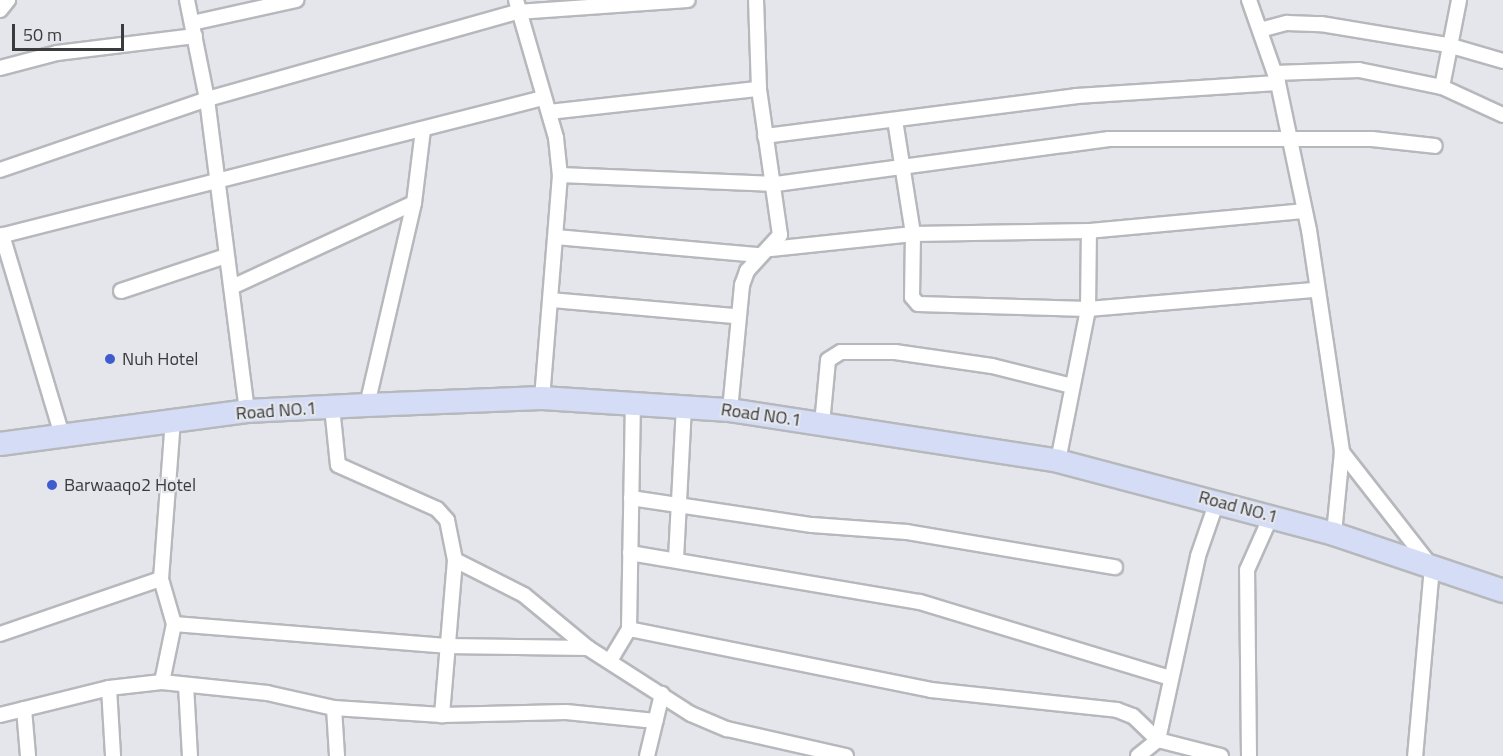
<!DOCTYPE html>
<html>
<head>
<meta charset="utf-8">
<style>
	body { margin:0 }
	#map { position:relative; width:1503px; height:756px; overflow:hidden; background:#e4e6eb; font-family:"Titillium Web",sans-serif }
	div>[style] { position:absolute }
	.roads { filter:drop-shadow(2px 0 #b6b8bc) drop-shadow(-2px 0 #b6b8bc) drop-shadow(0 2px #b6b8bc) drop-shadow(0 -2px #b6b8bc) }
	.minor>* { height:14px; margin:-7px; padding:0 7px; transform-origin:7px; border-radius:7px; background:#fff }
	.trunk>* { height:22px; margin:-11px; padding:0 11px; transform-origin:11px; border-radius:11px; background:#d4dcf6 }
	.dots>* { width:16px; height:16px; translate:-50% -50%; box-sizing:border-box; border:3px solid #e4e6eb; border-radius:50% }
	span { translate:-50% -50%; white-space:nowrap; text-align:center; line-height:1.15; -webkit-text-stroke:4.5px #e4e6eb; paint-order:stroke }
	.poi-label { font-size:18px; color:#3a3b3c }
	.left { translate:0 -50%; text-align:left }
	.street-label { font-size:18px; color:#3a3b3c }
	.scale { position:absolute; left:12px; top:24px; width:112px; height:27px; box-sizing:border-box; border:3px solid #3a3b3c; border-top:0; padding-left:8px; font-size:18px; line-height:21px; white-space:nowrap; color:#3a3b3c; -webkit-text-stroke:4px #e4e6eb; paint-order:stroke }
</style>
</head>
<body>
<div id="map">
	<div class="roads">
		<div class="minor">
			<div style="left:187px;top:0;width:101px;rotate:78.6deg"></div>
			<div style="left:207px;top:99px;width:315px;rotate:82.7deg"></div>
			<div style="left:516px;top:0;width:144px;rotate:73.8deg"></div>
			<div style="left:556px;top:138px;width:37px;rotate:84deg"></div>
			<div style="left:560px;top:175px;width:224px;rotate:94.6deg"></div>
			<div style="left:1249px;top:0;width:88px;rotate:70.7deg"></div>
			<div style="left:1278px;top:83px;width:150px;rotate:78.1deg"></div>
			<div style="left:1309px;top:230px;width:224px;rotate:81.5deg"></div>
			<div style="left:1342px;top:452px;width:82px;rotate:95.6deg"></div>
			<div style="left:0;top:10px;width:13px;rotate:-51deg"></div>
			<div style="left:192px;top:23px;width:107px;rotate:-12.5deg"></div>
			<div style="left:1260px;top:30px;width:28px;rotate:-15deg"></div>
			<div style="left:1287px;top:23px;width:34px;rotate:2deg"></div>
			<div style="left:1321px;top:24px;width:129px;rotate:9.4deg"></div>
			<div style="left:1448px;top:45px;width:57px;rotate:16.2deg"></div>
			<div style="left:0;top:68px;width:59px;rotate:-14.7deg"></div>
			<div style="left:57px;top:53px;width:139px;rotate:-7deg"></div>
			<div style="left:1275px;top:73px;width:84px;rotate:-2deg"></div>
			<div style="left:1359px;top:70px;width:85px;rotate:11.6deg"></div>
			<div style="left:1442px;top:87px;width:67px;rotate:24.7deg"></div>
			<div style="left:1442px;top:87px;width:89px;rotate:-78.9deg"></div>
			<div style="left:549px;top:112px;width:211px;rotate:-6.3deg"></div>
			<div style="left:895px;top:120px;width:115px;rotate:81deg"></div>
			<div style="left:913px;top:234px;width:63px;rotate:90.9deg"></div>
			<div style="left:912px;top:297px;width:9px;rotate:49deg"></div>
			<div style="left:918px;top:304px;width:170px;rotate:1.7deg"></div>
			<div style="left:1088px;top:309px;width:229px;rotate:-4.8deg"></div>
			<div style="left:765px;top:136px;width:314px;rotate:-7.3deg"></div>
			<div style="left:1076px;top:96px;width:202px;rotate:-3.7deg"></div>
			<div style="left:0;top:170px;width:219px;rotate:-18.9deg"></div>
			<div style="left:207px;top:99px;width:322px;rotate:-15.7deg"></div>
			<div style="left:517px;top:12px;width:171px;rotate:-4deg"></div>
			<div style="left:560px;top:175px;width:216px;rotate:2.4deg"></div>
			<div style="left:776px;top:184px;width:336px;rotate:-7.7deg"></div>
			<div style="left:1109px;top:139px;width:263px"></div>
			<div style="left:1372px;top:139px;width:63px;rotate:6.3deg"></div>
			<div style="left:2px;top:235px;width:209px;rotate:73.3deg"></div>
			<div style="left:0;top:236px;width:560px;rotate:-14.26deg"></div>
			<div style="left:556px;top:237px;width:204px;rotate:5.1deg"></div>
			<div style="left:771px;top:249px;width:143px;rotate:-6deg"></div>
			<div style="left:913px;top:234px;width:176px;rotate:-1deg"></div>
			<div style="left:1089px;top:231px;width:216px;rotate:-5.3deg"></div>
			<div style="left:232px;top:287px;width:200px;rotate:-24.8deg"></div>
			<div style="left:121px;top:291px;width:111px;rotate:-18.4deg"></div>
			<div style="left:551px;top:300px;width:185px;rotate:5deg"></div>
			<div style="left:367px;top:405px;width:207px;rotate:-76.9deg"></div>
			<div style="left:414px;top:203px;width:74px;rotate:-83deg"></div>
			<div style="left:332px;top:407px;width:58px;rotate:84.1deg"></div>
			<div style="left:338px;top:465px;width:108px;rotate:24deg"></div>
			<div style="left:437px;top:509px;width:15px;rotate:48deg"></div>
			<div style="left:447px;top:520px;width:41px;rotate:78.7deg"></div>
			<div style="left:455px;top:560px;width:156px;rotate:94.8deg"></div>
			<div style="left:442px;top:715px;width:124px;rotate:-1.4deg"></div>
			<div style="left:566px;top:712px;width:90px;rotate:5.7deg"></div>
			<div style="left:730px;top:410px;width:126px;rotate:-84.5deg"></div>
			<div style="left:742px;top:285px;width:15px;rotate:-70deg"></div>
			<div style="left:747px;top:271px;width:49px;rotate:-47.5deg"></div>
			<div style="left:780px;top:235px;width:148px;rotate:-98.2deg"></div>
			<div style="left:759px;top:89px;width:89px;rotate:-91.9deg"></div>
			<div style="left:822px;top:424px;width:64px;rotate:-84.6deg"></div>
			<div style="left:828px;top:360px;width:15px;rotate:-32deg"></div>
			<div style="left:841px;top:352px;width:54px"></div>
			<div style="left:895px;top:352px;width:98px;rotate:8.2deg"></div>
			<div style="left:992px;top:366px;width:82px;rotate:14deg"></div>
			<div style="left:1342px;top:452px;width:146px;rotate:52deg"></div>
			<div style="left:1432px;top:567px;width:190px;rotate:95.1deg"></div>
			<div style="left:1058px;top:461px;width:155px;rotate:-78.8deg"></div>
			<div style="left:1088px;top:309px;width:78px;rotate:-89.3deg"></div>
			<div style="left:631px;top:498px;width:183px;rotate:8.5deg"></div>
			<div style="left:812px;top:525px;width:95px;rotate:4.2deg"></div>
			<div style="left:907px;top:532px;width:211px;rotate:9.6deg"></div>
			<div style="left:630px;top:553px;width:294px;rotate:9.6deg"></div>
			<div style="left:920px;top:602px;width:261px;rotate:16.9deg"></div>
			<div style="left:676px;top:559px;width:153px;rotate:-87deg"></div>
			<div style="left:455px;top:560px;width:77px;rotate:26.9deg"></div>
			<div style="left:524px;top:595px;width:83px;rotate:39.6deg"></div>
			<div style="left:588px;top:648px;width:122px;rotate:32.7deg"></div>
			<div style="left:691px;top:714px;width:39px;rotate:23deg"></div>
			<div style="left:727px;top:729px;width:122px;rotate:12.8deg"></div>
			<div style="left:174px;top:624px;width:273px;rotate:4.6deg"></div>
			<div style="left:446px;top:646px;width:142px;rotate:0.8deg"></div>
			<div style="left:629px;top:629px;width:308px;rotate:11.4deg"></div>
			<div style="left:931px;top:690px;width:187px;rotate:6.1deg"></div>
			<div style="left:1117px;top:710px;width:17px;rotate:21deg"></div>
			<div style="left:1133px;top:716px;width:35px;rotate:44deg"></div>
			<div style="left:1158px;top:740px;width:65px;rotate:14.3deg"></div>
			<div style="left:0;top:634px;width:170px;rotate:-18.9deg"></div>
			<div style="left:611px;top:659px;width:35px;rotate:-59deg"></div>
			<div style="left:629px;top:629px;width:227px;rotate:-89deg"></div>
			<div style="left:162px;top:682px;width:59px;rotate:-78.3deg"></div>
			<div style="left:174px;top:624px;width:47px;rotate:-106.1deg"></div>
			<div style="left:161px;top:579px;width:159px;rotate:-85.7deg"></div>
			<div style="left:186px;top:685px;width:71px;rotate:86.8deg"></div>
			<div style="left:109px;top:688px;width:68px;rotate:86.6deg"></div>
			<div style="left:334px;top:708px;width:108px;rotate:3.7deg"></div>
			<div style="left:24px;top:709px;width:47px;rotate:85.1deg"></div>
			<div style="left:0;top:715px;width:112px;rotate:-13.9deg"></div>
			<div style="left:109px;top:688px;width:53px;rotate:-6.5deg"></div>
			<div style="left:162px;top:682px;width:106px;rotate:6deg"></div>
			<div style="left:267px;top:693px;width:69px;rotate:12.6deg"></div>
			<div style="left:334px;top:708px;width:48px;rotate:86.4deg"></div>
			<div style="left:647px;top:756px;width:64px;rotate:-76.4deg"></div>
			<div style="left:1138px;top:756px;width:26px;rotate:-39deg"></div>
			<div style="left:1158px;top:740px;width:188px;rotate:-77.7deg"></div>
			<div style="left:1198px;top:556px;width:58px;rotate:-70.9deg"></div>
			<div style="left:1249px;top:756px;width:186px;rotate:-90.6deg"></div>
			<div style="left:1247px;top:570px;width:59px;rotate:-66deg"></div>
		</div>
		<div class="trunk">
			<div style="left:0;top:444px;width:249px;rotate:-7.6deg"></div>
			<div style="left:247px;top:411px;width:120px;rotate:-2.9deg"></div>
			<div style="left:367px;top:405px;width:175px;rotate:-2.3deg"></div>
			<div style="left:542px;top:398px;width:188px;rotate:3.7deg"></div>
			<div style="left:730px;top:410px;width:332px;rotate:8.8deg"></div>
			<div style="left:1058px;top:461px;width:285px;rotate:14.8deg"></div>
			<div style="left:1334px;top:534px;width:178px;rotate:18.6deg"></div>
		</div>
	</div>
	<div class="dots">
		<div style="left:110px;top:359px;background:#405bce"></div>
		<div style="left:52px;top:485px;background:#405bce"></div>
	</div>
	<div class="poi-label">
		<span class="left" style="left:122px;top:359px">Nuh Hotel</span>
		<span class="left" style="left:64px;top:485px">Barwaaqo2 Hotel</span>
	</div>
	<div class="street-label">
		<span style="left:276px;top:411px;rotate:-4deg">Road NO.1</span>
		<span style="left:761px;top:415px;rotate:8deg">Road NO.1</span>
		<span style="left:1238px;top:507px;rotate:15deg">Road NO.1</span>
	</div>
	<div class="scale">50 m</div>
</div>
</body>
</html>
